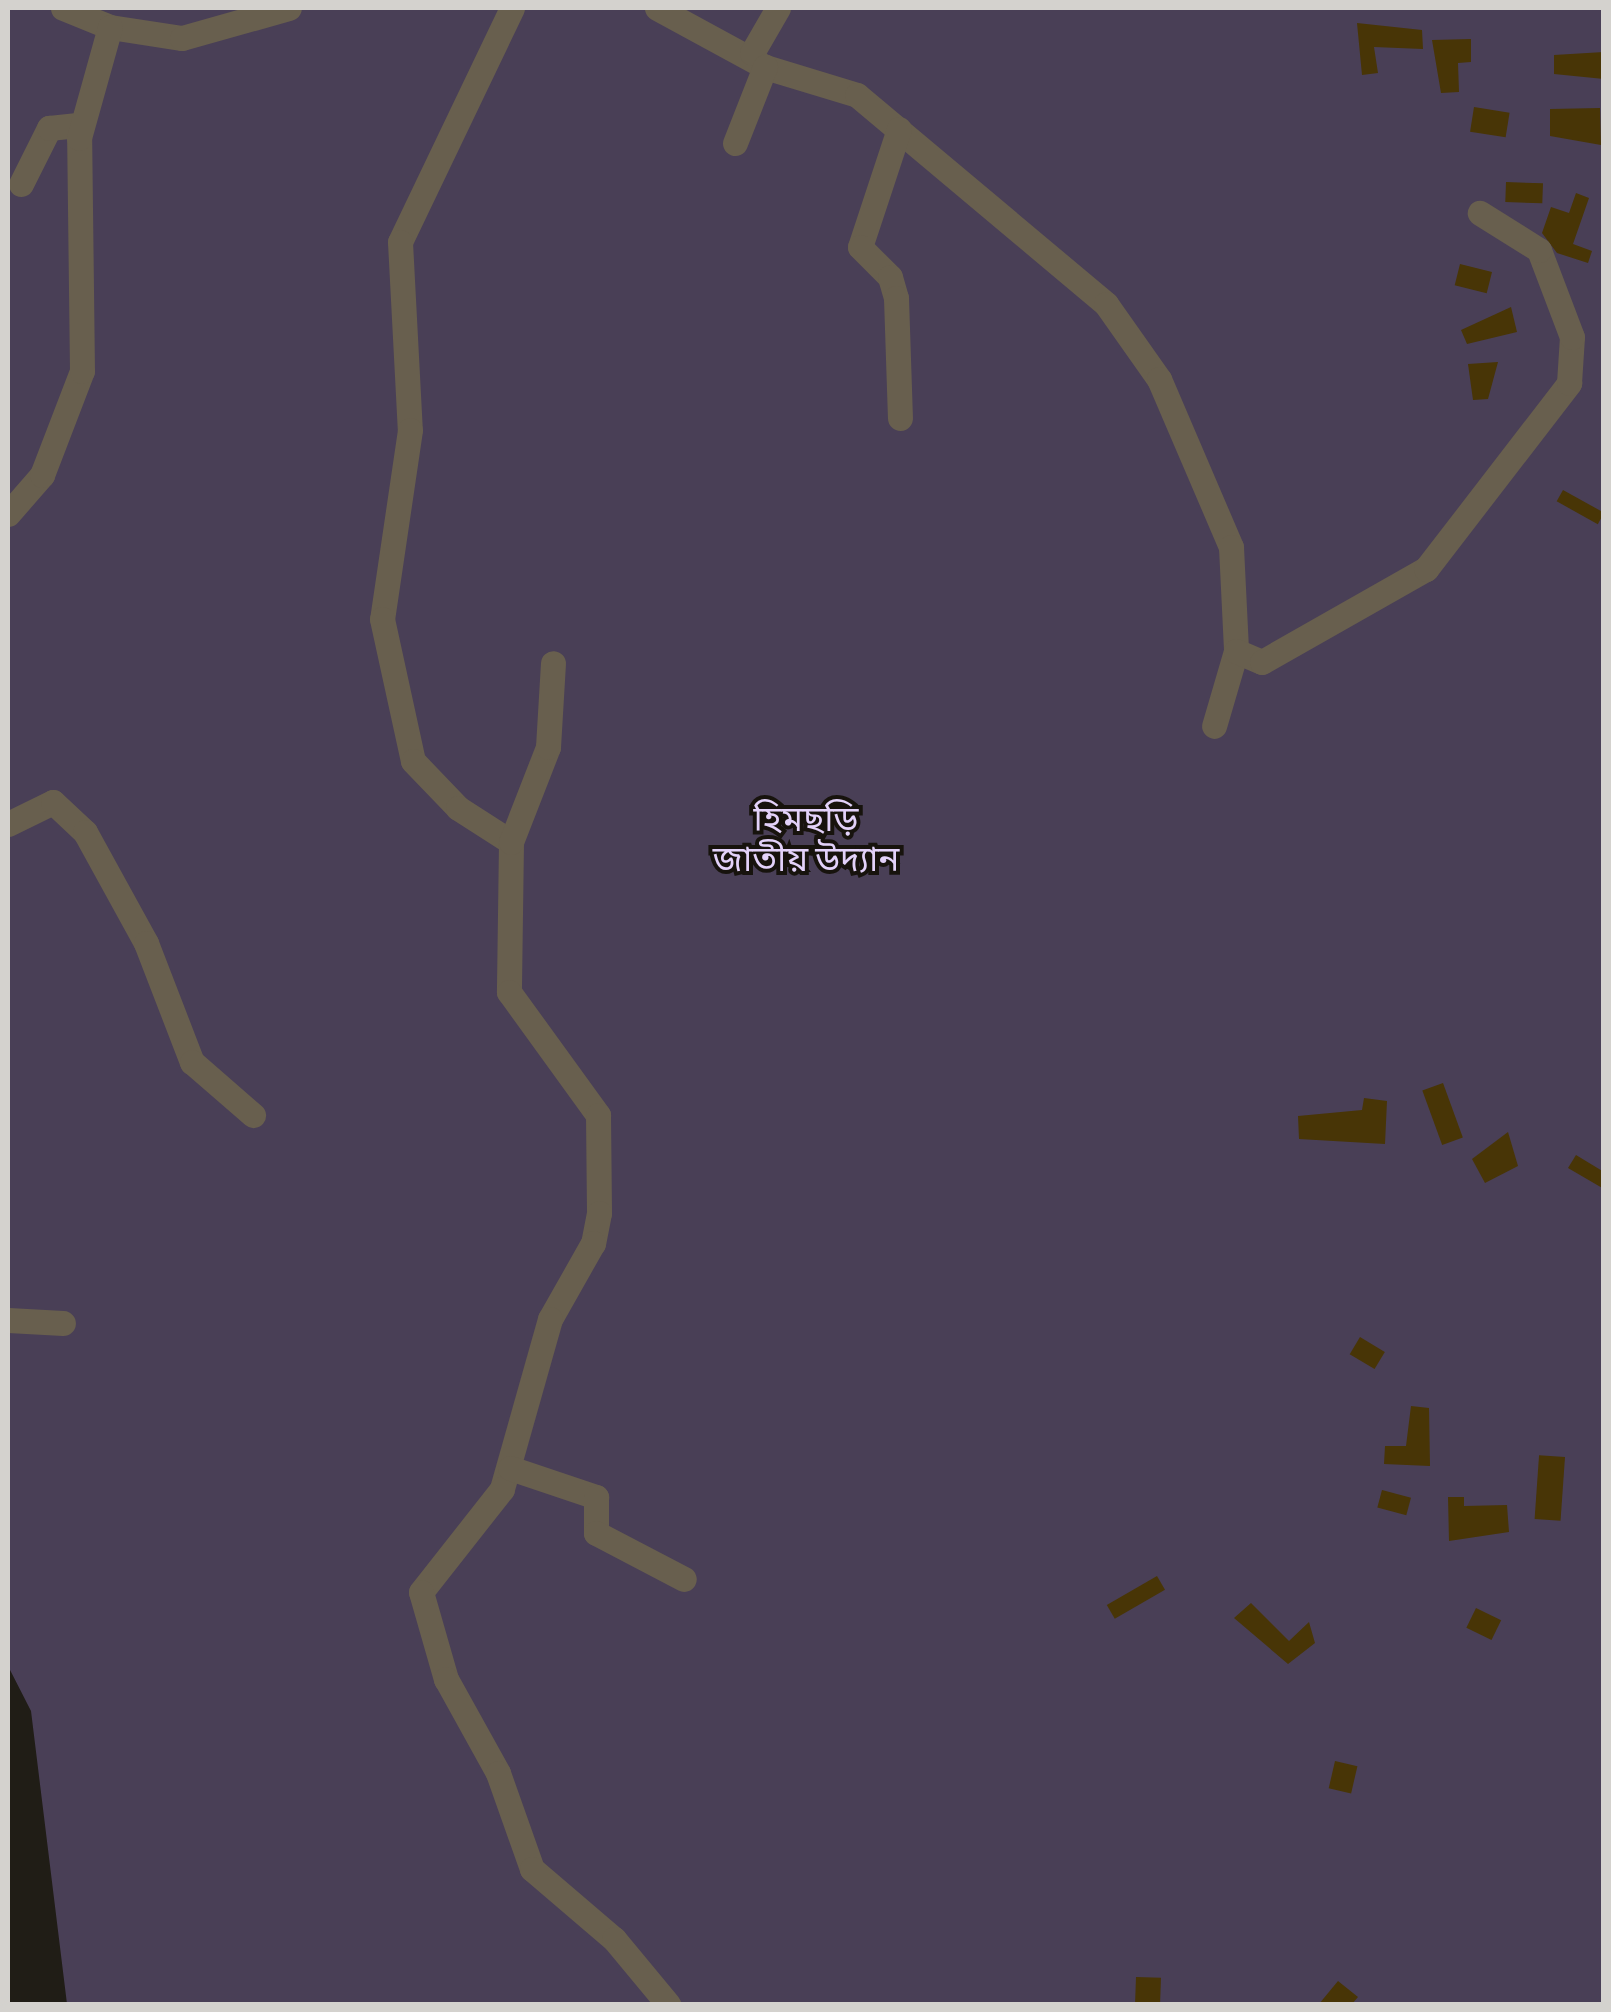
<!DOCTYPE html>
<html>
<head>
<meta charset="utf-8">
<style>
	body { margin:0 }
	#map { position:relative; width:1611px; height:2012px; overflow:hidden; background:#201d16; font-family:Barlow,"Noto Sans Bengali",sans-serif }
	div>[style] { position:absolute }
	.green>* { inset:0; background:#493f56 }
	.building>* { inset:0; background:#483506; transform-origin:0 0 }
	.minor>* { height:25px; margin:-12.5px; padding:0 12.5px; transform-origin:12.5px; border-radius:12.5px; background:#685f4e }
	span { translate:-50% -50%; white-space:nowrap; text-align:center; line-height:1.15; -webkit-text-stroke:8px #17130d; paint-order:stroke }
	.park-label { font-size:35px; color:#e3d2fa }
	.frame { position:absolute; inset:0; border:10px solid #d4d2ce; pointer-events:none }
</style>
</head>
<body>
<div id="map">
	<div class="green">
		<div style="clip-path:polygon(8px 8px,1603px 8px,1603px 2004px,67px 2004px,31px 1711px,8px 1666px)"></div>
	</div>
	<div class="building">
		<div style="clip-path:polygon(1357px 23px,1422px 30px,1423px 49px,1374px 47px,1378px 73px,1362px 75px)"></div>
		<div style="clip-path:polygon(1471px 39px,1471px 62px,1458px 63px,1459px 92px,1441px 93px,1432px 40px)"></div>
		<div style="clip-path:polygon(1604px 52px,1604px 79px,1554px 74px,1554px 55px)"></div>
		<div style="left:1474px;top:107px;width:36px;height:25px;rotate:9deg"></div>
		<div style="clip-path:polygon(1600px 108px,1601px 145px,1550px 136px,1550px 109px)"></div>
		<div style="left:1506px;top:182px;width:37px;height:20px;rotate:2deg"></div>
		<div style="clip-path:polygon(1576px 193px,1589px 198px,1573px 244px,1592px 251px,1588px 263px,1557px 253px,1542px 233px,1551px 207px,1569px 213px)"></div>
		<div style="left:1460px;top:264px;width:33px;height:22px;rotate:14deg"></div>
		<div style="clip-path:polygon(1511px 307px,1517px 332px,1467px 344px,1461px 330px)"></div>
		<div style="clip-path:polygon(1498px 362px,1488px 399px,1473px 400px,1468px 364px)"></div>
		<div style="left:1563px;top:490px;width:47px;height:13px;rotate:29deg"></div>
		<div style="left:1443px;top:1083px;width:58px;height:22px;rotate:70deg"></div>
		<div style="clip-path:polygon(1364px 1098px,1387px 1101px,1385px 1144px,1299px 1139px,1298px 1116px,1362px 1110px)"></div>
		<div style="clip-path:polygon(1508px 1132px,1518px 1166px,1485px 1183px,1472px 1159px)"></div>
		<div style="clip-path:polygon(1576px 1155px,1604px 1172px,1604px 1189px,1568px 1168px)"></div>
		<div style="left:1360px;top:1337px;width:29px;height:20px;rotate:31deg"></div>
		<div style="clip-path:polygon(1411px 1406px,1429px 1408px,1430px 1466px,1384px 1464px,1385px 1446px,1406px 1446px)"></div>
		<div style="left:1565px;top:1457px;width:64px;height:26px;rotate:94deg"></div>
		<div style="left:1382px;top:1490px;width:30px;height:18px;rotate:15deg"></div>
		<div style="clip-path:polygon(1448px 1497px,1464px 1497px,1464px 1506px,1507px 1505px,1509px 1532px,1449px 1541px)"></div>
		<div style="left:1157px;top:1576px;width:16px;height:58px;rotate:60deg"></div>
		<div style="clip-path:polygon(1251px 1603px,1289px 1641px,1309px 1622px,1315px 1643px,1288px 1664px,1234px 1618px)"></div>
		<div style="left:1476px;top:1608px;width:28px;height:22px;rotate:26deg"></div>
		<div style="left:1335px;top:1761px;width:23px;height:28px;rotate:13deg"></div>
		<div style="left:1136px;top:1977px;width:25px;height:27px;rotate:2deg"></div>
		<div style="clip-path:polygon(1338px 1981px,1358px 1997px,1352px 2004px,1319px 2004px)"></div>
	</div>
	<div class="minor">
		<div style="left:63px;top:8px;width:51px;rotate:22deg"></div>
		<div style="left:110px;top:27px;width:73px;rotate:8.7deg"></div>
		<div style="left:182px;top:38px;width:111px;rotate:-15.7deg"></div>
		<div style="left:512px;top:8px;width:259px;rotate:115.6deg"></div>
		<div style="left:400px;top:242px;width:188px;rotate:87deg"></div>
		<div style="left:410px;top:430px;width:191px;rotate:98.4deg"></div>
		<div style="left:382px;top:619px;width:145px;rotate:77.7deg"></div>
		<div style="left:413px;top:761px;width:65px;rotate:46.2deg"></div>
		<div style="left:458px;top:808px;width:63px;rotate:32.7deg"></div>
		<div style="left:511px;top:842px;width:150px;rotate:90.8deg"></div>
		<div style="left:509px;top:992px;width:152px;rotate:54.1deg"></div>
		<div style="left:598px;top:1115px;width:98px;rotate:89.4deg"></div>
		<div style="left:599px;top:1213px;width:31px;rotate:101deg"></div>
		<div style="left:593px;top:1243px;width:87px;rotate:119.5deg"></div>
		<div style="left:550px;top:1319px;width:177px;rotate:105.8deg"></div>
		<div style="left:502px;top:1489px;width:131px;rotate:128.2deg"></div>
		<div style="left:421px;top:1592px;width:91px;rotate:74deg"></div>
		<div style="left:446px;top:1679px;width:107px;rotate:61deg"></div>
		<div style="left:498px;top:1773px;width:102px;rotate:70.5deg"></div>
		<div style="left:532px;top:1869px;width:108px;rotate:40.5deg"></div>
		<div style="left:614px;top:1939px;width:85px;rotate:50.3deg"></div>
		<div style="left:657px;top:8px;width:123px;rotate:28.6deg"></div>
		<div style="left:765px;top:67px;width:96px;rotate:16.9deg"></div>
		<div style="left:857px;top:95px;width:325px;rotate:40deg"></div>
		<div style="left:1106px;top:304px;width:92px;rotate:54.8deg"></div>
		<div style="left:1159px;top:379px;width:183px;rotate:66.8deg"></div>
		<div style="left:1231px;top:547px;width:104px;rotate:87.2deg"></div>
		<div style="left:1236px;top:651px;width:78px;rotate:106.3deg"></div>
		<div style="left:752px;top:53px;width:52px;rotate:-60deg"></div>
		<div style="left:899px;top:129px;width:124px;rotate:108.3deg"></div>
		<div style="left:860px;top:247px;width:42px;rotate:45deg"></div>
		<div style="left:890px;top:277px;width:22px;rotate:74deg"></div>
		<div style="left:896px;top:298px;width:120px;rotate:88.1deg"></div>
		<div style="left:735px;top:143px;width:82px;rotate:-68.5deg"></div>
		<div style="left:21px;top:184px;width:63px;rotate:-63.4deg"></div>
		<div style="left:49px;top:128px;width:31px;rotate:-6deg"></div>
		<div style="left:8px;top:514px;width:52px;rotate:-48.9deg"></div>
		<div style="left:42px;top:475px;width:111px;rotate:-69deg"></div>
		<div style="left:82px;top:371px;width:233px;rotate:-90.7deg"></div>
		<div style="left:79px;top:138px;width:115px;rotate:-74.4deg"></div>
		<div style="left:1236px;top:651px;width:28px;rotate:23deg"></div>
		<div style="left:1262px;top:662px;width:189px;rotate:-29.6deg"></div>
		<div style="left:1426px;top:569px;width:235px;rotate:-52.4deg"></div>
		<div style="left:1569px;top:383px;width:46px;rotate:-86.3deg"></div>
		<div style="left:1572px;top:337px;width:93px;rotate:-110.8deg"></div>
		<div style="left:1539px;top:250px;width:70px;rotate:-147.9deg"></div>
		<div style="left:8px;top:824px;width:50px;rotate:-26.1deg"></div>
		<div style="left:53px;top:802px;width:44px;rotate:43.2deg"></div>
		<div style="left:85px;top:832px;width:127px;rotate:61.2deg"></div>
		<div style="left:146px;top:943px;width:128px;rotate:68.9deg"></div>
		<div style="left:192px;top:1062px;width:81px;rotate:41deg"></div>
		<div style="left:511px;top:842px;width:102px;rotate:-68.7deg"></div>
		<div style="left:548px;top:747px;width:84px;rotate:-86.6deg"></div>
		<div style="left:8px;top:1320px;width:55px;rotate:3.1deg"></div>
		<div style="left:510px;top:1468px;width:91px;rotate:18.6deg"></div>
		<div style="left:596px;top:1497px;width:36px;rotate:90deg"></div>
		<div style="left:596px;top:1533px;width:99px;rotate:27.6deg"></div>
	</div>
	<div class="park-label">
		<span style="left:806px;top:837px">হিমছড়ি<br>জাতীয় উদ্যান</span>
	</div>
	<div class="frame"></div>
</div>
</body>
</html>
